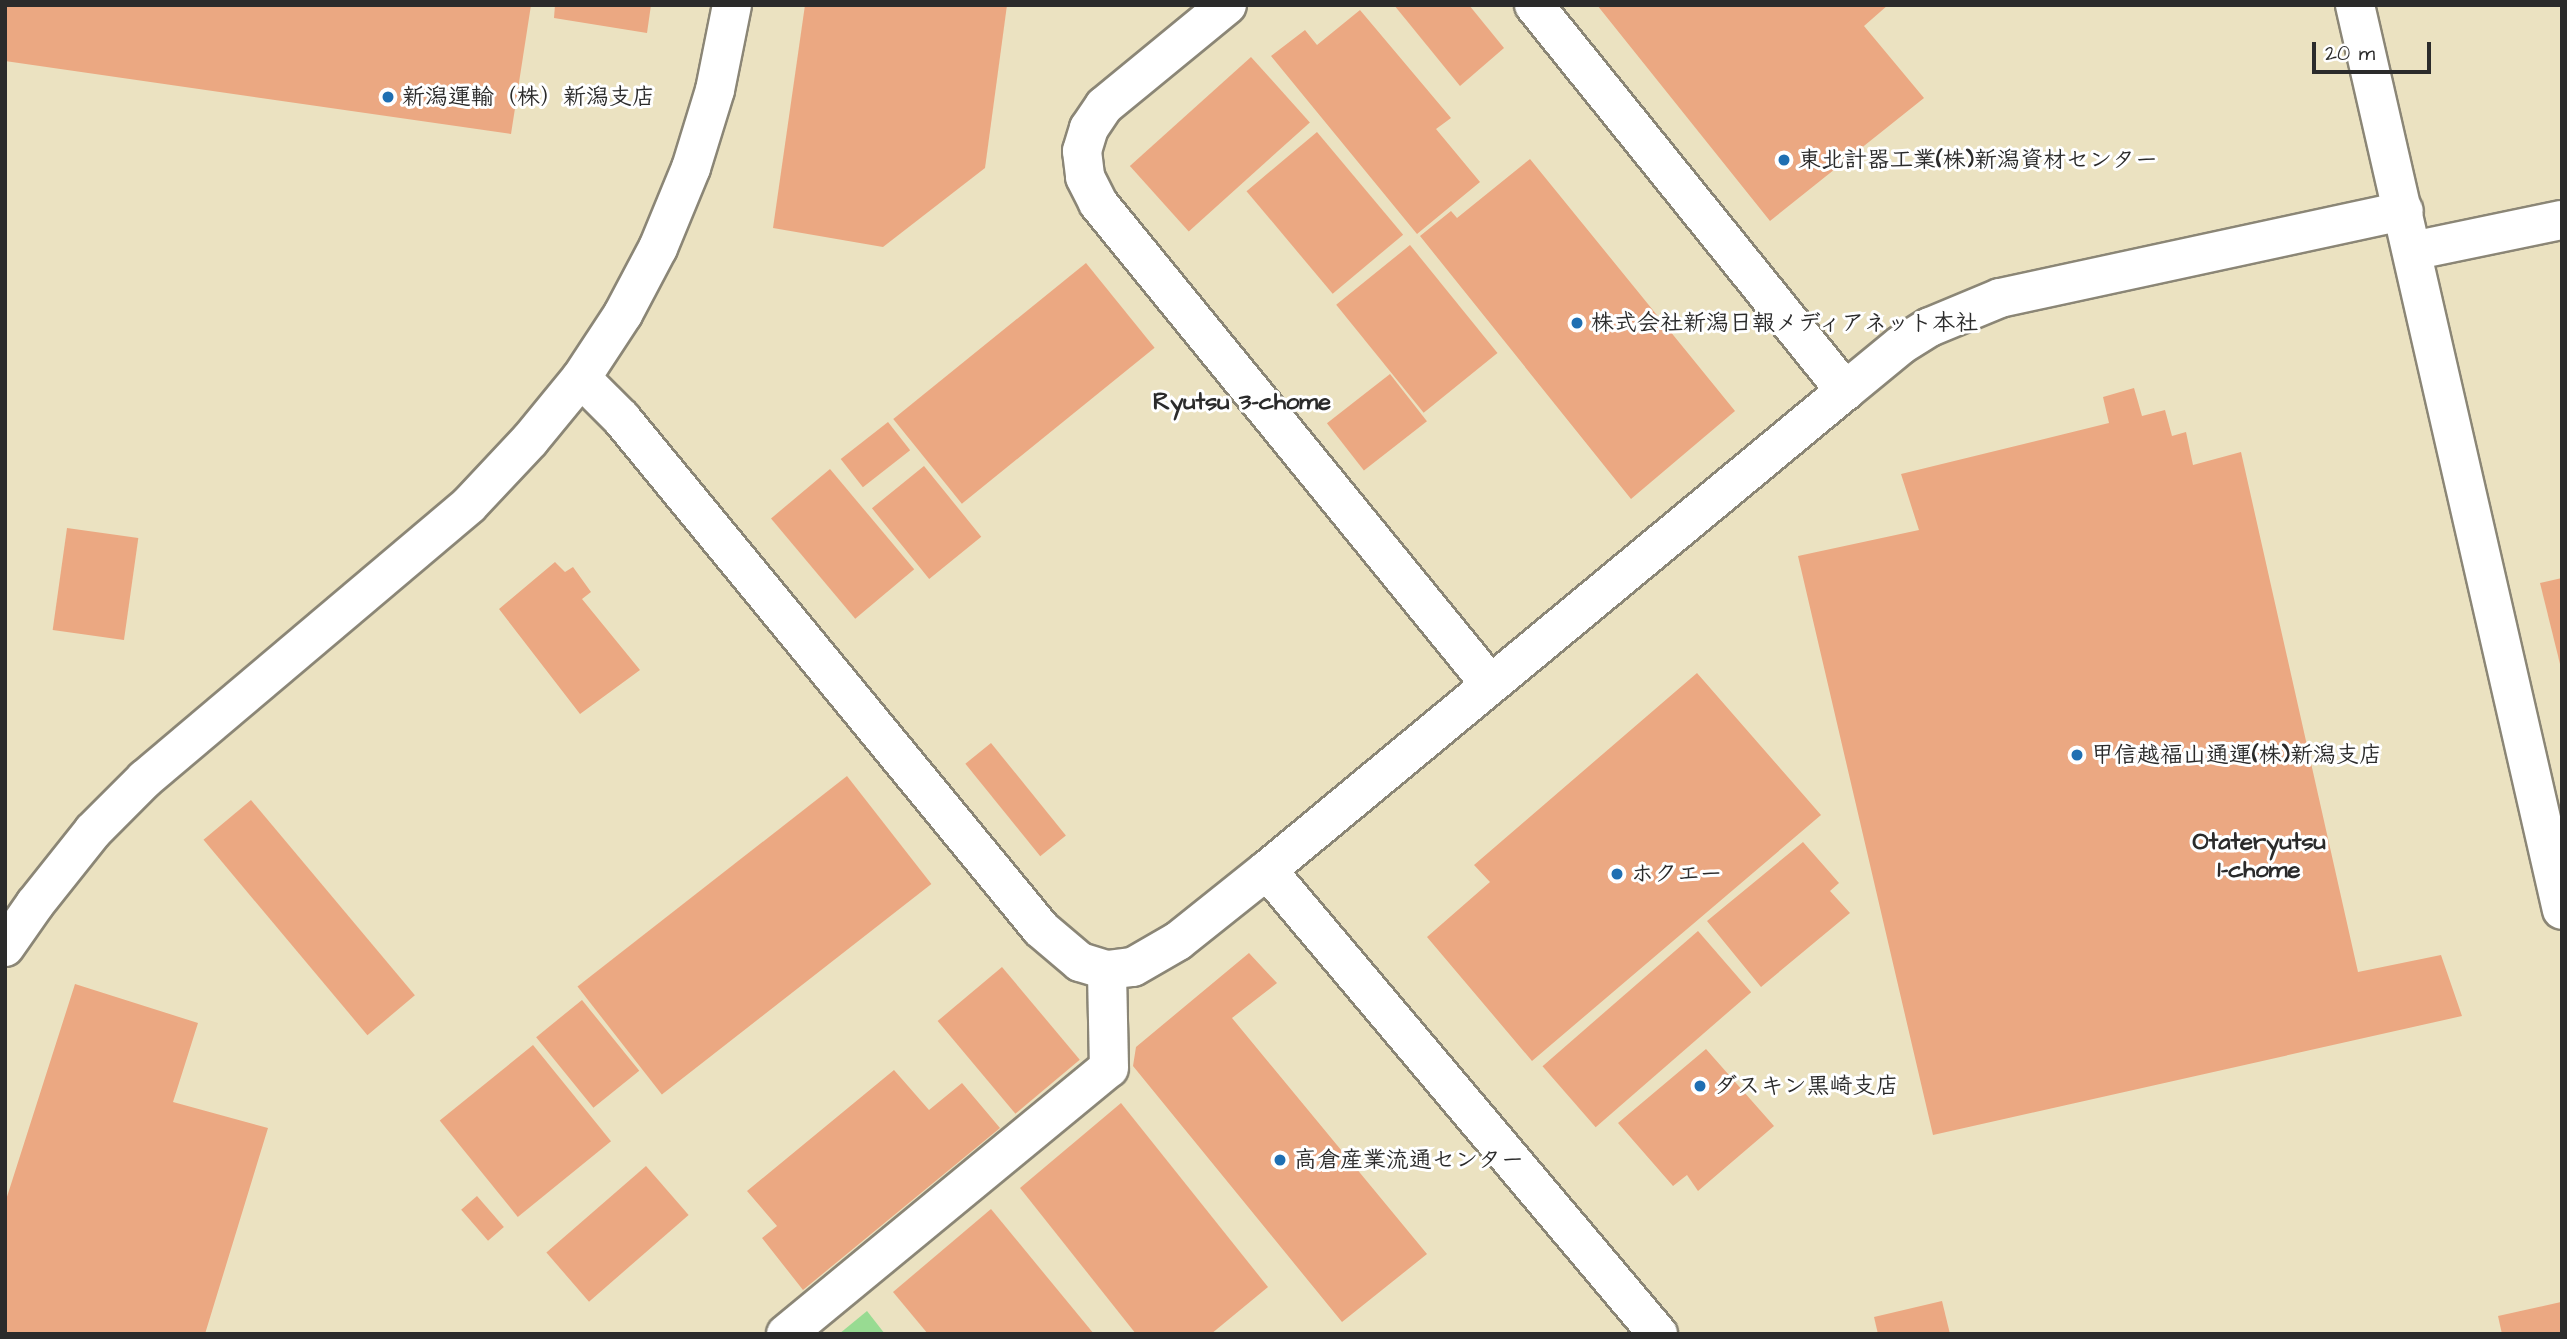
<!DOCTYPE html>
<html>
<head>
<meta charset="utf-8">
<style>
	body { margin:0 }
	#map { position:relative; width:2567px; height:1339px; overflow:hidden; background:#ebe2c1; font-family:"Architects Daughter","Klee One",sans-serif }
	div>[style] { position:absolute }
	.green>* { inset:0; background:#98db92 }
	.building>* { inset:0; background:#eba882; transform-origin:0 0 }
	.roads { filter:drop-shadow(2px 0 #8b8676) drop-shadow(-2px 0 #8b8676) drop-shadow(0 2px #8b8676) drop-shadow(0 -2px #8b8676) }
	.minor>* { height:38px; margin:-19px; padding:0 19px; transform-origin:19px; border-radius:19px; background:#fff }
	.dots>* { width:19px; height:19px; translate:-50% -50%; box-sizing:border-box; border:4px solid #fff; border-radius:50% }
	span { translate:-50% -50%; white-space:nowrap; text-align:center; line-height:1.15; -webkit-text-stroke:6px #fff; paint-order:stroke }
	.poi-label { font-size:23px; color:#2b2b2b; font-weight:700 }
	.left { translate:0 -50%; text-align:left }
	.neighbourhood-label { font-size:24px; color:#2b2b2b; font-weight:700 }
	.frame { position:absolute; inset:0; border:7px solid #2b2b2b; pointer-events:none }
	.scale { position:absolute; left:2312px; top:42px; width:119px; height:32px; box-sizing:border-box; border:4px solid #2b2b2b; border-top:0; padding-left:9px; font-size:21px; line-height:24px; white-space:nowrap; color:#2b2b2b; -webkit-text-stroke:5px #fff; paint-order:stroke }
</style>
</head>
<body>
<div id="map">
	<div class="green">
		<div style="clip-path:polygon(867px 1311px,885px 1334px,839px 1334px)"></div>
	</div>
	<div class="building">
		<div style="clip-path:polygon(5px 5px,531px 5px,511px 134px,5px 61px)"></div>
		<div style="clip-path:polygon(555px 5px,651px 5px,647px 33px,554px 18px)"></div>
		<div style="clip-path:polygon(805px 5px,1007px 5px,985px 168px,883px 247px,773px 228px)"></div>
		<div style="clip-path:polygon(1394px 5px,1469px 5px,1504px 48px,1460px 86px)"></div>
		<div style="clip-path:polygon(1597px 5px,1888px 5px,1864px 26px,1924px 98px,1770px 221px)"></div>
		<div style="clip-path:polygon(1360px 10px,1451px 118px,1436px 129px,1480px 182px,1417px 234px,1271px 56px,1305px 30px,1317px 45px)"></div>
		<div style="left:1251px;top:57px;width:88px;height:163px;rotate:48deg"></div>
		<div style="left:1317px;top:132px;width:134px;height:92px;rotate:50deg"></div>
		<div style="clip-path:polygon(1530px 159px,1735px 411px,1631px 499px,1420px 236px,1451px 211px,1457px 218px)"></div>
		<div style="left:1410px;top:245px;width:139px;height:95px;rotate:51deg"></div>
		<div style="left:1086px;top:263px;width:109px;height:248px;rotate:51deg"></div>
		<div style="left:1390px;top:374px;width:60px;height:80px;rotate:52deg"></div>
		<div style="clip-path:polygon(2134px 388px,2142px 416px,2165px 410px,2172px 436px,2186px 432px,2193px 465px,2241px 452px,2358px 972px,2441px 955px,2462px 1016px,1933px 1135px,1798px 556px,1919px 530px,1901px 474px,2109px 423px,2103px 397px)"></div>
		<div style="left:888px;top:422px;width:36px;height:60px;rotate:52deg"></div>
		<div style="left:924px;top:466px;width:91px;height:67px;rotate:51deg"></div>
		<div style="left:830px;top:469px;width:131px;height:77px;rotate:50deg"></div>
		<div style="left:67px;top:528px;width:72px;height:103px;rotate:8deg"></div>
		<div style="clip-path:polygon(555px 562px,565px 572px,573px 567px,591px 592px,582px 599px,640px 670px,580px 714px,499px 609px)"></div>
		<div style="clip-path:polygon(2562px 578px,2562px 668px,2561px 668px,2540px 583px)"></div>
		<div style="clip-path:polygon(1697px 673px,1821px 815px,1532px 1061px,1427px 937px,1490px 882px,1474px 865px)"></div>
		<div style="left:991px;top:743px;width:119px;height:33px;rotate:51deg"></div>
		<div style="left:847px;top:776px;width:137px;height:342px;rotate:52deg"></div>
		<div style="left:251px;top:800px;width:255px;height:62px;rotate:50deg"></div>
		<div style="clip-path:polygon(1803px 842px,1839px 883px,1830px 891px,1850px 913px,1761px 987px,1707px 921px)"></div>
		<div style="left:1698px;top:931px;width:81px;height:206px;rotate:49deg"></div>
		<div style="clip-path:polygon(1249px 953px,1277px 983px,1232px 1018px,1427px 1254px,1342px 1322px,1133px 1066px,1136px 1047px)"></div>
		<div style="left:1002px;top:967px;width:121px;height:84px;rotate:50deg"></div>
		<div style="clip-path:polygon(75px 984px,198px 1023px,173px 1102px,268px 1128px,205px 1334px,5px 1334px,5px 1203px)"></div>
		<div style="left:582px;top:1000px;width:91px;height:59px;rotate:51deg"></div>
		<div style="left:533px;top:1045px;width:124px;height:120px;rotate:51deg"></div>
		<div style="clip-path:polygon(1706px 1049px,1774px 1126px,1698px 1191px,1687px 1175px,1673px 1186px,1618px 1123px)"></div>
		<div style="clip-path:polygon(894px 1070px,929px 1110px,962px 1083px,1000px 1128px,803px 1290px,762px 1238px,777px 1226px,747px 1191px)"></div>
		<div style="clip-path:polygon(1121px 1103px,1268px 1287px,1211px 1334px,1136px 1334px,1020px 1188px)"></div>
		<div style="left:646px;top:1166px;width:65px;height:132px;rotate:49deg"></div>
		<div style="left:477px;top:1196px;width:41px;height:21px;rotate:49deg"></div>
		<div style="clip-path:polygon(991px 1209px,1094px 1334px,928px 1334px,893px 1292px)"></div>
		<div style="clip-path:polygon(1942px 1301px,1950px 1334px,1878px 1334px,1874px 1317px)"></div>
		<div style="clip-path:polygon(2561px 1302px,2562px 1334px,2502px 1334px,2498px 1316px)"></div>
	</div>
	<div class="roads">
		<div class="minor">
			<div style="left:1227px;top:5px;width:159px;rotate:140.6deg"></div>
			<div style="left:1104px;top:106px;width:27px;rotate:124deg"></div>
			<div style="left:1089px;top:128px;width:24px;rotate:107deg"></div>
			<div style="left:1082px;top:151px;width:26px;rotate:83deg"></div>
			<div style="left:1085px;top:177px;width:29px;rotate:63deg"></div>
			<div style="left:1098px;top:203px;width:621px;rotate:50.82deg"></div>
			<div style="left:1534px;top:5px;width:496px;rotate:51.1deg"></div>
			<div style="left:2355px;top:5px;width:928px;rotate:77.12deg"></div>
			<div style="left:2412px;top:251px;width:153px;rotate:-11.7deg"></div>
			<div style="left:581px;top:378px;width:57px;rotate:45deg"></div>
			<div style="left:621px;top:418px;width:661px;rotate:50.58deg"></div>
			<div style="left:1041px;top:929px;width:51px;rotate:40.2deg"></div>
			<div style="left:1080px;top:962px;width:28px;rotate:17deg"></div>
			<div style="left:1107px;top:970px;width:26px;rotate:-7deg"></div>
			<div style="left:1133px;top:967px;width:52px;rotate:-30deg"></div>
			<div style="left:1178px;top:941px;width:114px;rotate:-38.6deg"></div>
			<div style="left:1267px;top:870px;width:751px;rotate:-39.65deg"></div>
			<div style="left:1845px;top:391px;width:72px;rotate:-39.4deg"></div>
			<div style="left:1901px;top:345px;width:34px;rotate:-32deg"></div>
			<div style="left:1930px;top:327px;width:76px;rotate:-22.5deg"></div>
			<div style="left:2000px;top:298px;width:413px;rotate:-12.2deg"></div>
			<div style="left:1267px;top:870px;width:607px;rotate:49.88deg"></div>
			<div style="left:5px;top:947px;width:52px;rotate:-55.1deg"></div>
			<div style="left:35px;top:904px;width:93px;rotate:-51.5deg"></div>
			<div style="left:93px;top:831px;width:74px;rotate:-45deg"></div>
			<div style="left:145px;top:779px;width:424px;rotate:-40.2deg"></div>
			<div style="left:469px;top:505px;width:89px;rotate:-46.8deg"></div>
			<div style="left:530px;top:440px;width:80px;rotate:-50.6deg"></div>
			<div style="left:581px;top:378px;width:77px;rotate:-56.7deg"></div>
			<div style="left:623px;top:314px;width:75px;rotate:-62.1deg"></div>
			<div style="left:658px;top:248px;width:87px;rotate:-67.6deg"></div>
			<div style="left:691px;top:168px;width:82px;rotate:-72.9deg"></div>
			<div style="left:715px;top:90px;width:87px;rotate:-78.7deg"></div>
			<div style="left:786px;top:1334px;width:418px;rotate:-39.5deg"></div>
			<div style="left:1109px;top:1068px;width:98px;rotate:-91.2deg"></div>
		</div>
	</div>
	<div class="dots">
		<div style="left:388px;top:97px;background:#1f6fb2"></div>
		<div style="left:1784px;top:160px;background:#1f6fb2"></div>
		<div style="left:1577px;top:323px;background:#1f6fb2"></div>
		<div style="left:2077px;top:755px;background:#1f6fb2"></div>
		<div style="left:1617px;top:874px;background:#1f6fb2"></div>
		<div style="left:1700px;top:1086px;background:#1f6fb2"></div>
		<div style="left:1280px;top:1160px;background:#1f6fb2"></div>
	</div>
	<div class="poi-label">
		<span class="left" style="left:402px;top:97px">新潟運輸（株）新潟支店</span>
		<span class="left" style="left:1798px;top:160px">東北計器工業(株)新潟資材センター</span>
		<span class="left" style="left:1591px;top:323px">株式会社新潟日報メディアネット本社</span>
		<span class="left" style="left:2091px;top:755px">甲信越福山通運(株)新潟支店</span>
		<span class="left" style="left:1631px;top:874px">ホクエー</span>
		<span class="left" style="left:1714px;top:1086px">ダスキン黒崎支店</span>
		<span class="left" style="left:1294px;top:1160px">高倉産業流通センター</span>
	</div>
	<div class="neighbourhood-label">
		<span style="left:1242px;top:403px">Ryutsu 3-chome</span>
		<span style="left:2259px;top:857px">Otateryutsu<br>1-chome</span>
	</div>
	<div class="frame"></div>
	<div class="scale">20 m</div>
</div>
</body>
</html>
